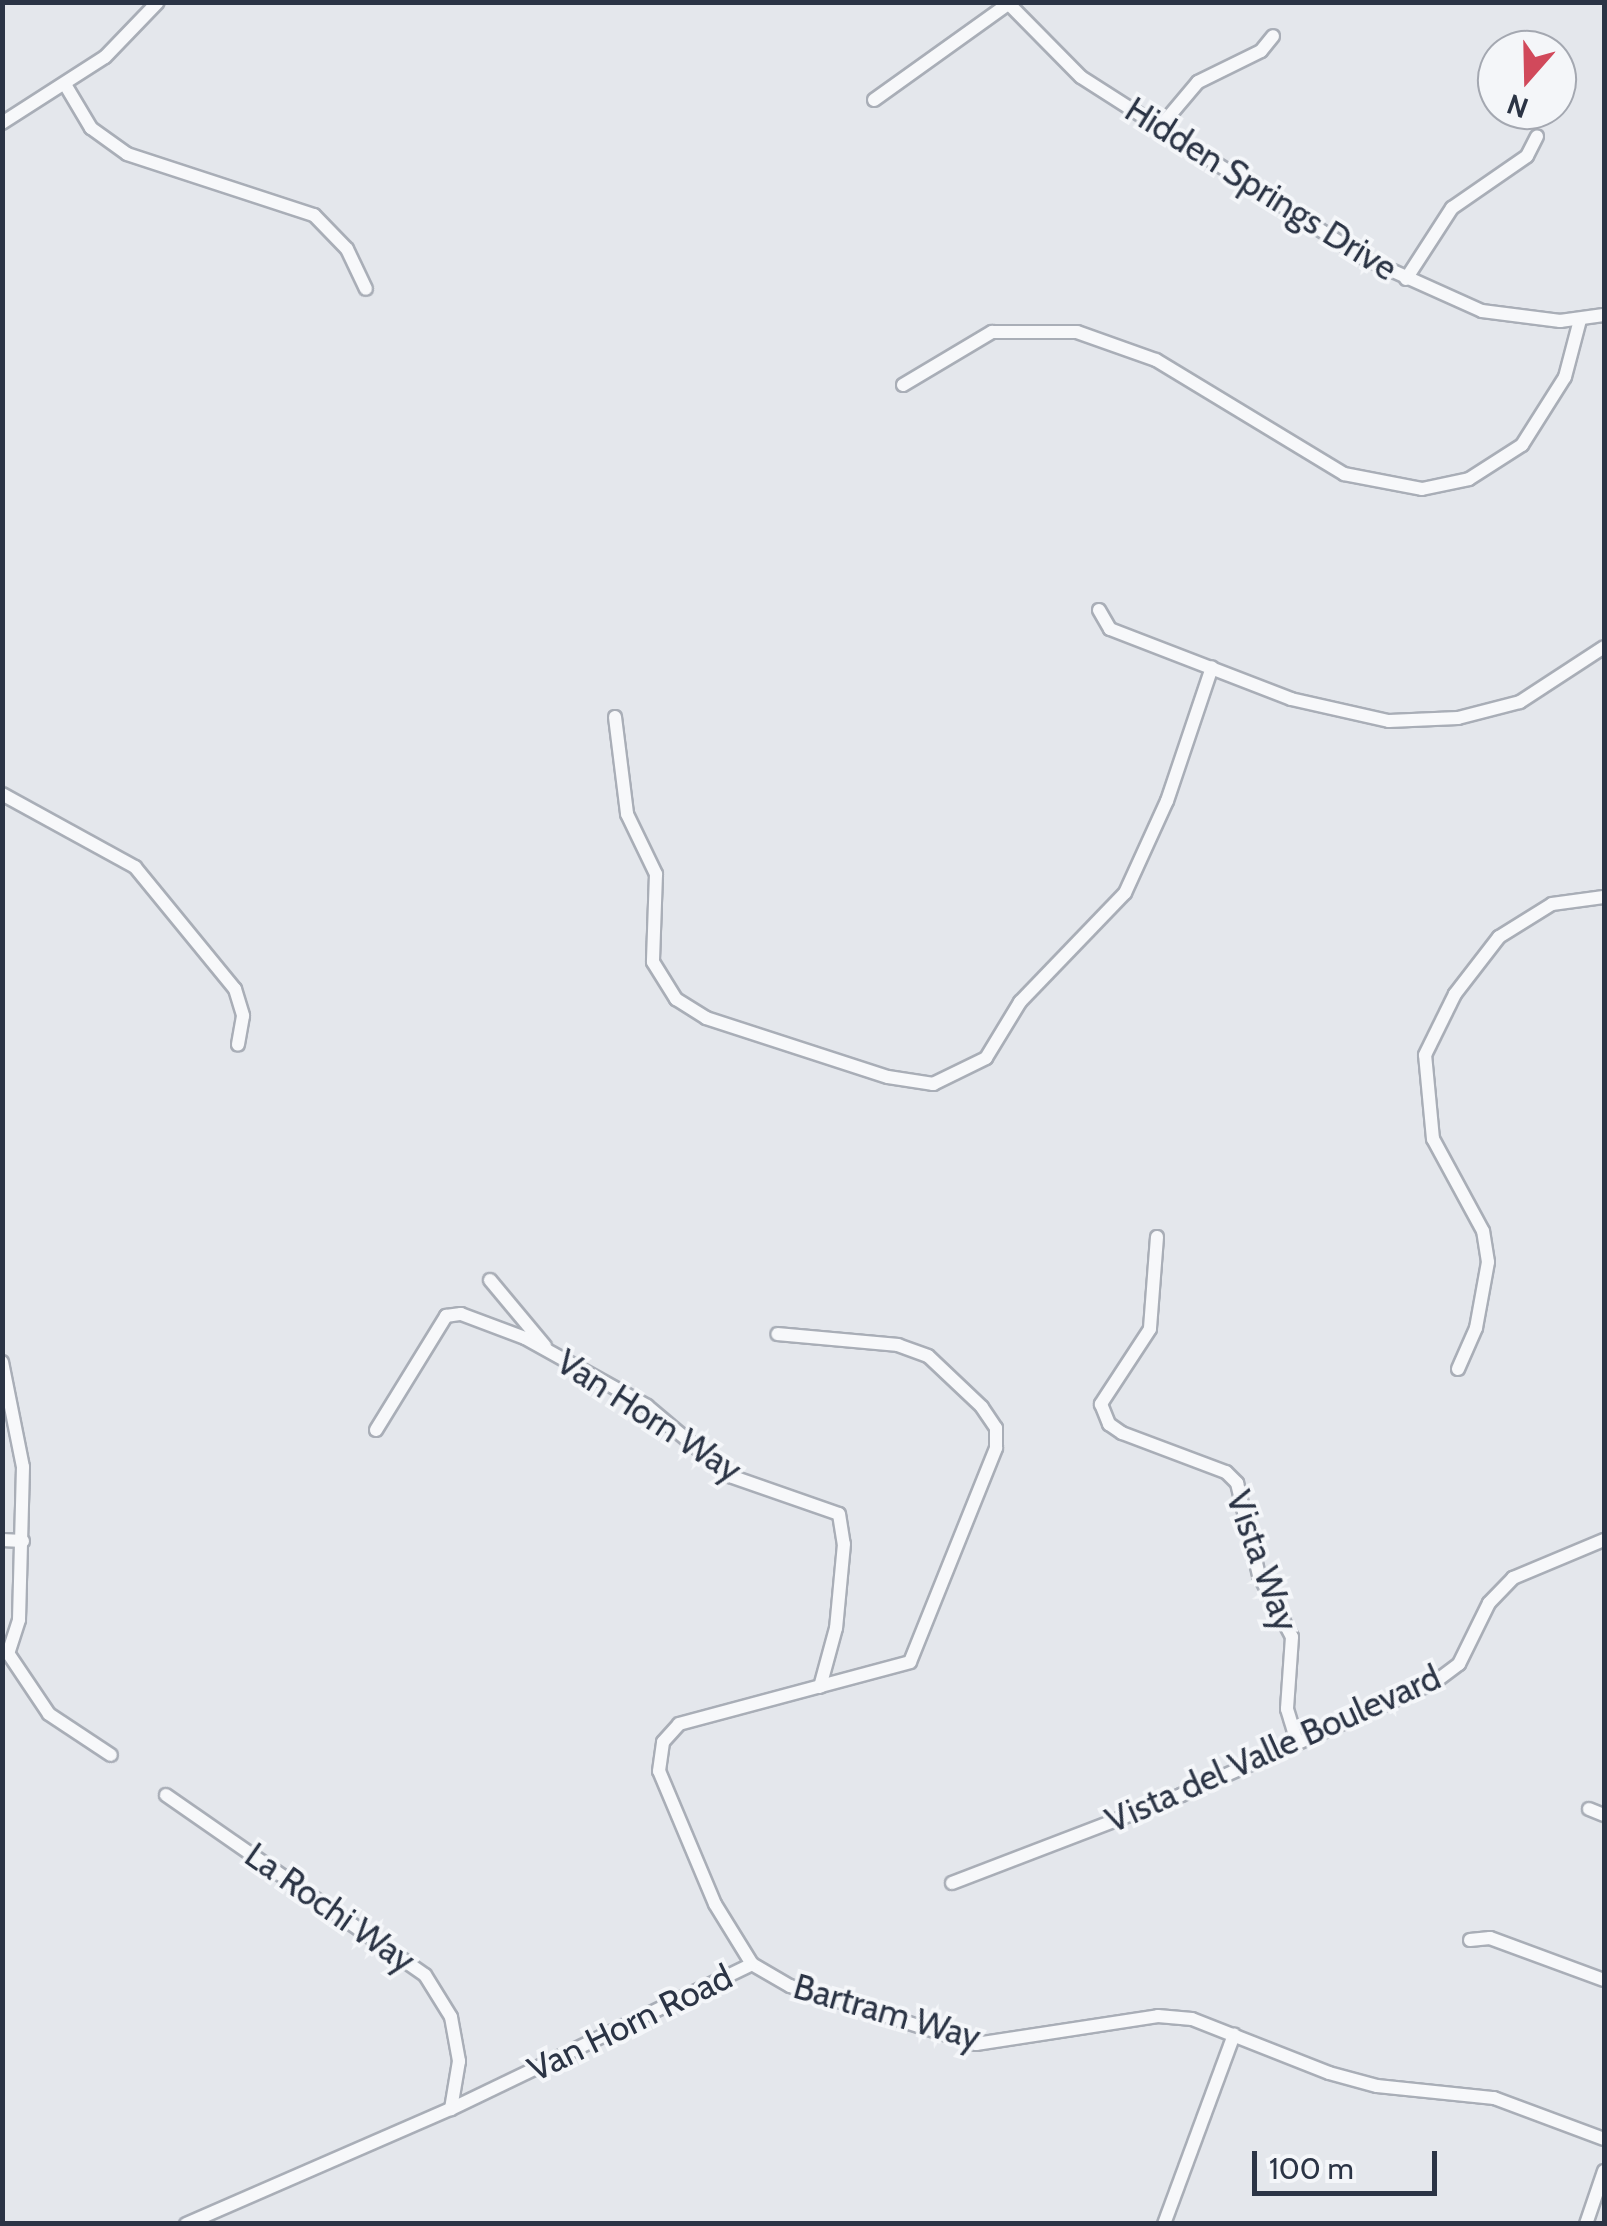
<!DOCTYPE html>
<html>
<head>
<meta charset="utf-8">
<style>
	body { margin:0 }
	#map { position:relative; width:1607px; height:2226px; overflow:hidden; background:#e4e7ec; font-family:Cabin,sans-serif }
	div>[style] { position:absolute }
	.roads { filter:drop-shadow(2px 0 #a9aeb7) drop-shadow(-2px 0 #a9aeb7) drop-shadow(0 2px #a9aeb7) drop-shadow(0 -2px #a9aeb7) }
	.minor>* { height:12px; margin:-6px; padding:0 6px; transform-origin:6px; border-radius:6px; background:#f7f8fa }
	span { translate:-50% -50%; white-space:nowrap; text-align:center; line-height:1.15; -webkit-text-stroke:8px #f4f6f9; paint-order:stroke }
	.street-label { font-size:35px; color:#2b3445 }
	.frame { position:absolute; inset:0; border:5px solid #2b3445; pointer-events:none }
	.north { position:absolute; left:1477px; top:30px; width:100px; height:100px; box-sizing:border-box; background:#f4f6f9; border:2px solid #a4a8b1; border-radius:50%; rotate:200deg; font-size:28px; font-weight:700; line-height:40px; text-align:center; color:#2b3445 }
	.north::after { content:''; display:block; margin:auto; width:35px; height:45px; background:#d1495b; clip-path:polygon(50% 0,100% 100%,50% 72%,0 100%) }
	.scale { position:absolute; left:1252px; top:2151px; width:185px; height:45px; box-sizing:border-box; border:5px solid #2b3445; border-top:0; padding-left:12px; font-size:30px; line-height:35px; white-space:nowrap; color:#2b3445; -webkit-text-stroke:8px #f4f6f9; paint-order:stroke }
</style>
</head>
<body>
<div id="map">
	<div class="roads">
		<div class="minor">
			<div style="left:1007px;top:2px;width:105px;rotate:45.4deg"></div>
			<div style="left:1081px;top:77px;width:336px;rotate:32.6deg"></div>
			<div style="left:1364px;top:258px;width:129px;rotate:24.2deg"></div>
			<div style="left:1482px;top:311px;width:79px;rotate:7.3deg"></div>
			<div style="left:1560px;top:321px;width:44px;rotate:-7.8deg"></div>
			<div style="left:66px;top:86px;width:49px;rotate:59.2deg"></div>
			<div style="left:91px;top:128px;width:44px;rotate:35.8deg"></div>
			<div style="left:127px;top:154px;width:197px;rotate:18.1deg"></div>
			<div style="left:314px;top:215px;width:47px;rotate:45.9deg"></div>
			<div style="left:347px;top:249px;width:44px;rotate:64.6deg"></div>
			<div style="left:874px;top:100px;width:165px;rotate:-35.6deg"></div>
			<div style="left:2px;top:123px;width:122px;rotate:-32.7deg"></div>
			<div style="left:105px;top:57px;width:76px;rotate:-46.1deg"></div>
			<div style="left:1160px;top:127px;width:59px;rotate:-49.8deg"></div>
			<div style="left:1198px;top:82px;width:70px;rotate:-26.2deg"></div>
			<div style="left:1261px;top:51px;width:19px;rotate:-51deg"></div>
			<div style="left:1406px;top:279px;width:85px;rotate:-57.1deg"></div>
			<div style="left:1452px;top:208px;width:91px;rotate:-34.7deg"></div>
			<div style="left:1527px;top:156px;width:22px;rotate:-63deg"></div>
			<div style="left:903px;top:385px;width:104px;rotate:-30.8deg"></div>
			<div style="left:992px;top:332px;width:85px"></div>
			<div style="left:1077px;top:332px;width:84px;rotate:19.5deg"></div>
			<div style="left:1156px;top:360px;width:220px;rotate:31.2deg"></div>
			<div style="left:1344px;top:474px;width:79px;rotate:10.9deg"></div>
			<div style="left:1422px;top:489px;width:48px;rotate:-12deg"></div>
			<div style="left:1469px;top:479px;width:63px;rotate:-32.7deg"></div>
			<div style="left:1522px;top:445px;width:80px;rotate:-57.7deg"></div>
			<div style="left:1565px;top:377px;width:59px;rotate:-75.3deg"></div>
			<div style="left:1099px;top:610px;width:22px;rotate:60deg"></div>
			<div style="left:1110px;top:629px;width:194px;rotate:21.1deg"></div>
			<div style="left:1291px;top:699px;width:100px;rotate:12.7deg"></div>
			<div style="left:1389px;top:721px;width:69px;rotate:-2.5deg"></div>
			<div style="left:1458px;top:718px;width:64px;rotate:-14.5deg"></div>
			<div style="left:1520px;top:702px;width:100px;rotate:-33.2deg"></div>
			<div style="left:615px;top:717px;width:98px;rotate:82.9deg"></div>
			<div style="left:627px;top:814px;width:67px;rotate:64.2deg"></div>
			<div style="left:656px;top:874px;width:88px;rotate:92deg"></div>
			<div style="left:653px;top:962px;width:44px;rotate:58.1deg"></div>
			<div style="left:676px;top:999px;width:36px;rotate:32deg"></div>
			<div style="left:706px;top:1018px;width:191px;rotate:18deg"></div>
			<div style="left:888px;top:1077px;width:46px;rotate:8.8deg"></div>
			<div style="left:933px;top:1084px;width:59px;rotate:-26.1deg"></div>
			<div style="left:986px;top:1058px;width:66px;rotate:-58.7deg"></div>
			<div style="left:1020px;top:1002px;width:151px;rotate:-46.1deg"></div>
			<div style="left:1125px;top:893px;width:101px;rotate:-65.5deg"></div>
			<div style="left:1167px;top:801px;width:141px;rotate:-71.4deg"></div>
			<div style="left:2px;top:794px;width:152px;rotate:28.8deg"></div>
			<div style="left:135px;top:867px;width:158px;rotate:50.7deg"></div>
			<div style="left:235px;top:989px;width:28px;rotate:73deg"></div>
			<div style="left:243px;top:1016px;width:29px;rotate:100deg"></div>
			<div style="left:1157px;top:1237px;width:92px;rotate:94.4deg"></div>
			<div style="left:1150px;top:1329px;width:90px;rotate:123.2deg"></div>
			<div style="left:1101px;top:1404px;width:22px;rotate:68deg"></div>
			<div style="left:1109px;top:1424px;width:16px;rotate:35deg"></div>
			<div style="left:1122px;top:1433px;width:111px;rotate:20.6deg"></div>
			<div style="left:1226px;top:1472px;width:16px;rotate:45deg"></div>
			<div style="left:1237px;top:1483px;width:95px;rotate:76.6deg"></div>
			<div style="left:1259px;top:1575px;width:70px;rotate:62deg"></div>
			<div style="left:1292px;top:1637px;width:72px;rotate:94deg"></div>
			<div style="left:1287px;top:1709px;width:34px;rotate:73deg"></div>
			<div style="left:490px;top:1280px;width:86px;rotate:50.2deg"></div>
			<div style="left:2px;top:1362px;width:107px;rotate:78.7deg"></div>
			<div style="left:23px;top:1467px;width:153px;rotate:91.5deg"></div>
			<div style="left:19px;top:1620px;width:35px;rotate:108deg"></div>
			<div style="left:8px;top:1653px;width:73px;rotate:56.1deg"></div>
			<div style="left:49px;top:1714px;width:74px;rotate:33.5deg"></div>
			<div style="left:1458px;top:1369px;width:45px;rotate:-66.3deg"></div>
			<div style="left:1476px;top:1328px;width:67px;rotate:-79.7deg"></div>
			<div style="left:1488px;top:1262px;width:31px;rotate:-99deg"></div>
			<div style="left:1483px;top:1231px;width:105px;rotate:-118.5deg"></div>
			<div style="left:1433px;top:1139px;width:84px;rotate:-95.4deg"></div>
			<div style="left:1425px;top:1055px;width:68px;rotate:-63.8deg"></div>
			<div style="left:1455px;top:994px;width:72px;rotate:-52.3deg"></div>
			<div style="left:1499px;top:937px;width:62px;rotate:-31.9deg"></div>
			<div style="left:1552px;top:904px;width:52px;rotate:-7.7deg"></div>
			<div style="left:376px;top:1430px;width:134px;rotate:-58.4deg"></div>
			<div style="left:446px;top:1316px;width:15px;rotate:-8deg"></div>
			<div style="left:461px;top:1314px;width:68px;rotate:20.6deg"></div>
			<div style="left:525px;top:1338px;width:140px;rotate:29.1deg"></div>
			<div style="left:647px;top:1406px;width:109px;rotate:40.1deg"></div>
			<div style="left:730px;top:1476px;width:115px;rotate:19.2deg"></div>
			<div style="left:839px;top:1514px;width:30px;rotate:81deg"></div>
			<div style="left:844px;top:1544px;width:84px;rotate:95.4deg"></div>
			<div style="left:836px;top:1628px;width:61px;rotate:105.2deg"></div>
			<div style="left:2px;top:1540px;width:21px;rotate:3deg"></div>
			<div style="left:166px;top:1795px;width:315px;rotate:34.8deg"></div>
			<div style="left:425px;top:1975px;width:49px;rotate:58.2deg"></div>
			<div style="left:451px;top:2017px;width:45px;rotate:79.7deg"></div>
			<div style="left:459px;top:2061px;width:49px;rotate:99.5deg"></div>
			<div style="left:1589px;top:1809px;width:16px;rotate:22deg"></div>
			<div style="left:952px;top:1883px;width:245px;rotate:-21deg"></div>
			<div style="left:1181px;top:1795px;width:278px;rotate:-24deg"></div>
			<div style="left:1435px;top:1682px;width:30px;rotate:-37deg"></div>
			<div style="left:1459px;top:1664px;width:68px;rotate:-63.8deg"></div>
			<div style="left:1489px;top:1603px;width:35px;rotate:-46deg"></div>
			<div style="left:1513px;top:1578px;width:99px;rotate:-22.7deg"></div>
			<div style="left:1470px;top:1940px;width:20px;rotate:-6deg"></div>
			<div style="left:1490px;top:1938px;width:121px;rotate:20.2deg"></div>
			<div style="left:752px;top:1964px;width:70px;rotate:-121.7deg"></div>
			<div style="left:715px;top:1904px;width:144px;rotate:-112.8deg"></div>
			<div style="left:659px;top:1771px;width:29px;rotate:-82deg"></div>
			<div style="left:663px;top:1742px;width:24px;rotate:-48deg"></div>
			<div style="left:679px;top:1724px;width:239px;rotate:-15deg"></div>
			<div style="left:910px;top:1662px;width:231px;rotate:-68.1deg"></div>
			<div style="left:996px;top:1448px;width:20px;rotate:-90deg"></div>
			<div style="left:996px;top:1428px;width:25px;rotate:-124deg"></div>
			<div style="left:982px;top:1407px;width:74px;rotate:-136.6deg"></div>
			<div style="left:928px;top:1356px;width:32px;rotate:-160deg"></div>
			<div style="left:898px;top:1345px;width:121px;rotate:-174.8deg"></div>
			<div style="left:752px;top:1964px;width:44px;rotate:30.1deg"></div>
			<div style="left:790px;top:1986px;width:195px;rotate:17.3deg"></div>
			<div style="left:976px;top:2044px;width:184px;rotate:-8.7deg"></div>
			<div style="left:1158px;top:2016px;width:34px;rotate:5deg"></div>
			<div style="left:1192px;top:2019px;width:147px;rotate:21.5deg"></div>
			<div style="left:1329px;top:2073px;width:50px;rotate:15.2deg"></div>
			<div style="left:1377px;top:2086px;width:118px;rotate:5.9deg"></div>
			<div style="left:1494px;top:2098px;width:117px;rotate:20.4deg"></div>
			<div style="left:186px;top:2224px;width:289px;rotate:-23.5deg"></div>
			<div style="left:451px;top:2109px;width:334px;rotate:-25.7deg"></div>
			<div style="left:1164px;top:2224px;width:202px;rotate:-69.7deg"></div>
			<div style="left:1586px;top:2224px;width:56px;rotate:-71.2deg"></div>
		</div>
	</div>
	<div class="street-label">
		<span style="left:1261px;top:189px;rotate:32deg">Hidden Springs Drive</span>
		<span style="left:649px;top:1416px;rotate:33deg">Van Horn Way</span>
		<span style="left:1262px;top:1561px;rotate:70deg">Vista Way</span>
		<span style="left:1273px;top:1749px;rotate:-24deg">Vista del Valle Boulevard</span>
		<span style="left:330px;top:1908px;rotate:35deg">La Rochi Way</span>
		<span style="left:887px;top:2012px;rotate:16deg">Bartram Way</span>
		<span style="left:630px;top:2023px;rotate:-26deg">Van Horn Road</span>
	</div>
	<div class="frame"></div>
	<div class="north">N</div>
	<div class="scale">100 m</div>
</div>
</body>
</html>
